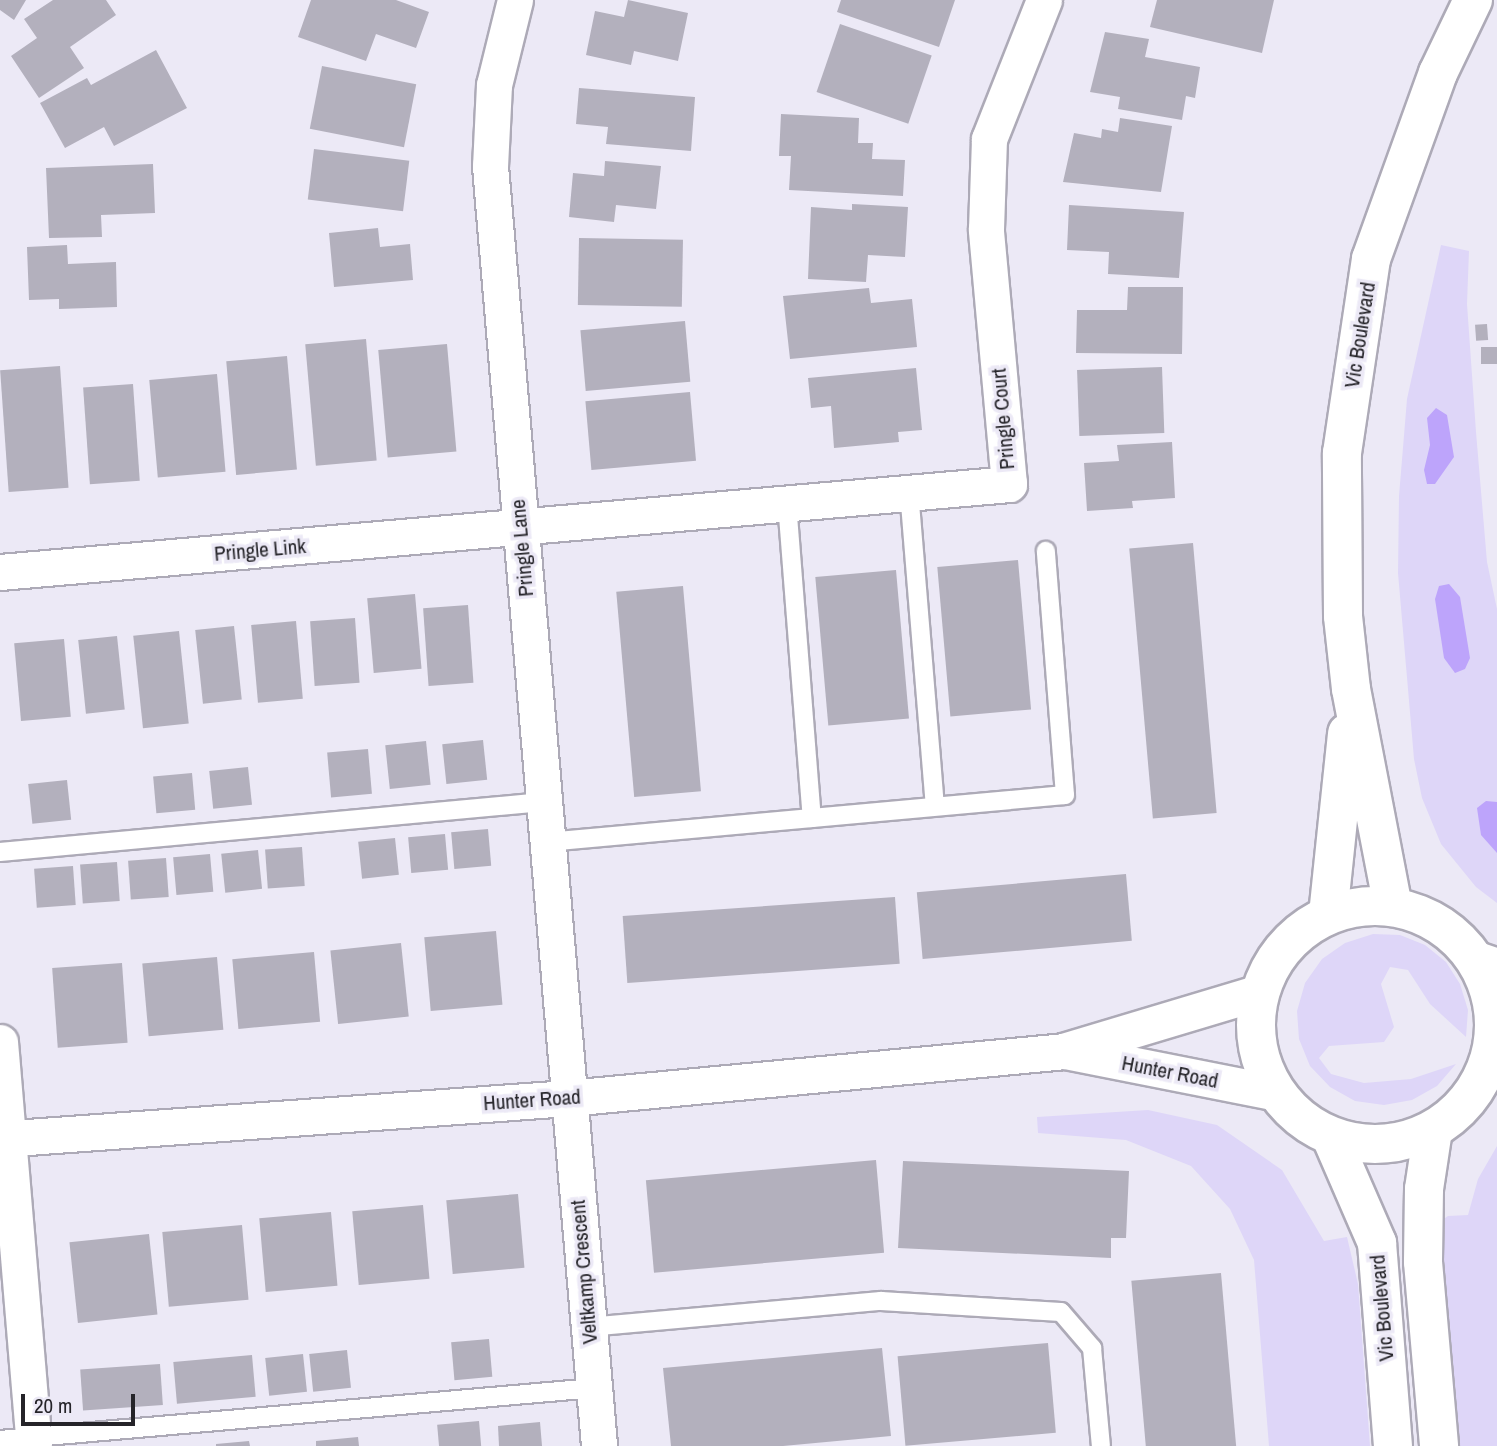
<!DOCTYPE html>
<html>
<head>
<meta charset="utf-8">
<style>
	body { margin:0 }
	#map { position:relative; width:1497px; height:1446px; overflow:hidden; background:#ece9f6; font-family:"Archivo Narrow",sans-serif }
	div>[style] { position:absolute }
	.green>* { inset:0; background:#ded6f8 }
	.forest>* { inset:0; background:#bda4fb }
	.building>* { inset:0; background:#b3b0bd; transform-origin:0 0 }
	.roads { filter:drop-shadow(2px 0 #adaab7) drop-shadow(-2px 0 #adaab7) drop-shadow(0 2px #adaab7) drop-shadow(0 -2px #adaab7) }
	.service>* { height:18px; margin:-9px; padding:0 9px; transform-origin:9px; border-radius:9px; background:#fff }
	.minor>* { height:35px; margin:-17.5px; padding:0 17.5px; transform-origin:17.5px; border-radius:17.5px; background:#fff }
	.tertiary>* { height:38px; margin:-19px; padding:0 19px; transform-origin:19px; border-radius:19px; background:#fff }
	.tertiary>.ring { margin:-19px; padding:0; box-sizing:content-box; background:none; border:38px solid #fff; border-radius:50% }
	span { translate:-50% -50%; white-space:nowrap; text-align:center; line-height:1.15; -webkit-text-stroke:7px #ece9f6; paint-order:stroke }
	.street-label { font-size:21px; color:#252429 }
	.scale { position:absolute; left:21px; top:1394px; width:114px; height:32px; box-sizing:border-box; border:4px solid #252429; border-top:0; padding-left:9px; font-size:21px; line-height:24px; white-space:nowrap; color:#252429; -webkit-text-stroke:5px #ece9f6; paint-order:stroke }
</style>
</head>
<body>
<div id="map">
	<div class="green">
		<div style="clip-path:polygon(1441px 245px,1469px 251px,1467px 304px,1476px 432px,1487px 562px,1497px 609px,1497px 903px,1476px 887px,1441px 844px,1422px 798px,1414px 759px,1398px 573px,1399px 496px,1407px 399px)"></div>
		<div style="clip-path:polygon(1373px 934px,1400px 935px,1425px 945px,1446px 962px,1460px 984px,1468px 1010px,1466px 1037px,1430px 1004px,1408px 970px,1390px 967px,1381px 984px,1394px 1027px,1384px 1042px,1329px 1046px,1319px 1058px,1331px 1074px,1364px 1083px,1411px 1079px,1456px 1064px,1437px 1086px,1412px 1100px,1384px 1105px,1355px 1101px,1330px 1087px,1310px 1066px,1299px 1039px,1297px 1011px,1305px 983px,1322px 959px,1345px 943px)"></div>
		<div style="clip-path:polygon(1148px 1110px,1217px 1125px,1282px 1170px,1324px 1241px,1347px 1237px,1358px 1284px,1370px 1446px,1269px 1446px,1254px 1260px,1230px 1209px,1191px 1166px,1126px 1140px,1038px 1133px,1037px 1117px)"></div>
		<div style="clip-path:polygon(1497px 1146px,1497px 1446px,1457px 1446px,1433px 1226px,1448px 1216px,1468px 1215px,1478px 1179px)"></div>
	</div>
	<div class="forest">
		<div style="clip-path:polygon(1436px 408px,1447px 415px,1454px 457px,1435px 484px,1427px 484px,1424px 470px,1430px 445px,1427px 418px)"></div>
		<div style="clip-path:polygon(1449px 584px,1460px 597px,1470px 658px,1465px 669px,1455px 673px,1444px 658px,1435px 599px,1439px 586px)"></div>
		<div style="clip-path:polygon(1486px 801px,1497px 802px,1497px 853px,1481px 835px,1477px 808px)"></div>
	</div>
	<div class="building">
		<div style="clip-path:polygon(0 0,26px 0,14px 20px,0 10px)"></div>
		<div style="clip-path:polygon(53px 0,106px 0,116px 15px,70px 47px,84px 68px,39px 98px,11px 56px,37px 38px,24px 19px)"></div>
		<div style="clip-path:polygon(311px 0,396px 0,429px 12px,416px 48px,376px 34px,366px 61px,298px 37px)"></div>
		<div style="clip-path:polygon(628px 0,688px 13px,678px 61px,634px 51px,631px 65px,586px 55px,595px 11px,624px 17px)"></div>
		<div style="clip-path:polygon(841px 0,955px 0,939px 47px,837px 12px)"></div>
		<div style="clip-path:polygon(1157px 0,1274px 0,1262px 53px,1150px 27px)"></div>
		<div style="left:840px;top:24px;width:97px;height:72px;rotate:19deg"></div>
		<div style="clip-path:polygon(1105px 32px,1149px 39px,1145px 57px,1200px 67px,1195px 98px,1186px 96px,1182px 120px,1118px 109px,1120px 97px,1090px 92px)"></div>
		<div style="clip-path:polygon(156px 50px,187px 108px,114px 146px,104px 127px,65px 148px,40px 103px,87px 78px,91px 85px)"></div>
		<div style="left:322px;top:66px;width:96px;height:64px;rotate:11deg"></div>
		<div style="clip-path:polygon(579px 88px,695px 97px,691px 151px,606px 144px,608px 127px,576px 124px)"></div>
		<div style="clip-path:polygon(781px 114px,859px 118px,858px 143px,873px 143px,872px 159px,905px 160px,903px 196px,789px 190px,791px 156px,779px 156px)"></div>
		<div style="clip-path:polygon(1120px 118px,1172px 126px,1161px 192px,1063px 182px,1074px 133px,1101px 138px,1102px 129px,1118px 132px)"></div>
		<div style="left:314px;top:149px;width:96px;height:51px;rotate:7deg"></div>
		<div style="clip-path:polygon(605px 161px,661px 166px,656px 209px,616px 205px,614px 222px,569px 217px,573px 173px,604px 176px)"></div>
		<div style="clip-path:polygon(153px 164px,155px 213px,101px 215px,102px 237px,49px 238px,46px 168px)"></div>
		<div style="clip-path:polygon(852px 204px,908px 207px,905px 257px,868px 255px,866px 282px,808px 279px,811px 207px,852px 210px)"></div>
		<div style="clip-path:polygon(1069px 205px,1184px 212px,1179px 278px,1108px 274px,1109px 252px,1067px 250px)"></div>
		<div style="clip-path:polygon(378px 228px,380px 247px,410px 244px,413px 280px,334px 287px,329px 233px)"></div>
		<div style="left:579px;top:238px;width:104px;height:67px;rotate:1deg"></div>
		<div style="clip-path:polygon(67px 245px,68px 264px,116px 262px,117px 307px,59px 309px,59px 299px,29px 300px,27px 247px)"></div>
		<div style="clip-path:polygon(1128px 287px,1183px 287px,1182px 354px,1076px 353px,1077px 310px,1127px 310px)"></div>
		<div style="clip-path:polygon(869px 288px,871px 303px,912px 299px,917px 347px,790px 359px,783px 296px)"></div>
		<div style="left:685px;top:321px;width:61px;height:105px;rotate:85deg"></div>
		<div style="left:1487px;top:324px;width:16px;height:12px;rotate:86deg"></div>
		<div style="left:366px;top:339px;width:122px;height:61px;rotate:85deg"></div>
		<div style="left:447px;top:344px;width:108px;height:69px;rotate:85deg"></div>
		<div style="left:1497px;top:347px;width:17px;height:16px;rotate:90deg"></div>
		<div style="left:287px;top:356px;width:114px;height:61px;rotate:85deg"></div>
		<div style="left:60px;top:366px;width:122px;height:60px;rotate:86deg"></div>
		<div style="left:1162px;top:367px;width:66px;height:85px;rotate:88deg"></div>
		<div style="clip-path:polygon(916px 368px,922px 430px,898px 432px,899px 442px,834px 448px,831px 406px,811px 408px,808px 378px)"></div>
		<div style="left:217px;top:374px;width:98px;height:68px;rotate:85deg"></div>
		<div style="left:133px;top:384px;width:97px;height:50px;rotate:86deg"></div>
		<div style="left:690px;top:392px;width:69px;height:105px;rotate:85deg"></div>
		<div style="clip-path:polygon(1172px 442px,1175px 498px,1132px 501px,1133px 508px,1087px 511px,1084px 463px,1119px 461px,1117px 445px)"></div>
		<div style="left:1193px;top:543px;width:271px;height:64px;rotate:85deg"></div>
		<div style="left:1018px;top:560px;width:150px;height:81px;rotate:85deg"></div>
		<div style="left:896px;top:570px;width:149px;height:81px;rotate:85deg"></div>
		<div style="left:683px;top:586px;width:206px;height:67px;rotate:85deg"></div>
		<div style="left:415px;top:594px;width:75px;height:48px;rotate:85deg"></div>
		<div style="left:468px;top:605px;width:78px;height:45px;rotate:86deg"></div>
		<div style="left:355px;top:618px;width:65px;height:45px;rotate:86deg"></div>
		<div style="left:296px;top:621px;width:78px;height:45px;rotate:85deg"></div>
		<div style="left:234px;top:626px;width:74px;height:39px;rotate:84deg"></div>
		<div style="left:179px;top:631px;width:93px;height:46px;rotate:84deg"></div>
		<div style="left:117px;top:636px;width:74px;height:39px;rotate:84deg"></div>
		<div style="left:64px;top:639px;width:78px;height:50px;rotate:85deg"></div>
		<div style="left:483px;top:740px;width:40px;height:41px;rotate:84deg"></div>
		<div style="left:426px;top:741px;width:44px;height:41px;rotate:84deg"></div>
		<div style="left:368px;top:749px;width:45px;height:41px;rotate:85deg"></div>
		<div style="left:248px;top:767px;width:38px;height:39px;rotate:84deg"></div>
		<div style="left:192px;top:773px;width:37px;height:39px;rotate:85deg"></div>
		<div style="left:67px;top:780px;width:40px;height:39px;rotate:84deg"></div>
		<div style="left:488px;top:829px;width:37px;height:37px;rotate:85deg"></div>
		<div style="left:445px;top:834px;width:36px;height:37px;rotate:85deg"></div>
		<div style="left:395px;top:838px;width:37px;height:37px;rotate:84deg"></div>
		<div style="left:302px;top:847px;width:39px;height:37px;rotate:86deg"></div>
		<div style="left:258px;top:850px;width:39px;height:37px;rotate:84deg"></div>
		<div style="left:210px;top:854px;width:38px;height:37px;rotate:85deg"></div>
		<div style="left:166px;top:858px;width:39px;height:38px;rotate:86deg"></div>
		<div style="left:117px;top:862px;width:39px;height:37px;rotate:86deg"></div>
		<div style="left:73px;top:866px;width:39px;height:39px;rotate:86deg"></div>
		<div style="left:1126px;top:874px;width:67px;height:210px;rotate:85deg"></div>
		<div style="left:895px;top:897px;width:67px;height:273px;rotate:86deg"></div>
		<div style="left:496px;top:931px;width:74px;height:72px;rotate:85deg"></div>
		<div style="left:401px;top:943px;width:74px;height:71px;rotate:84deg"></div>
		<div style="left:314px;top:952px;width:70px;height:82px;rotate:85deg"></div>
		<div style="left:217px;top:957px;width:73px;height:75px;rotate:85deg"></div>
		<div style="left:122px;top:963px;width:80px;height:70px;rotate:86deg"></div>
		<div style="left:876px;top:1160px;width:93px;height:231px;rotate:85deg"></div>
		<div style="clip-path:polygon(903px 1161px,1129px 1171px,1126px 1238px,1111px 1238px,1111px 1258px,898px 1248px)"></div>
		<div style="left:518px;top:1194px;width:74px;height:72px;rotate:85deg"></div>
		<div style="left:423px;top:1205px;width:74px;height:71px;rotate:85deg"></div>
		<div style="left:331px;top:1212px;width:74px;height:72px;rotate:85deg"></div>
		<div style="left:242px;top:1225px;width:75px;height:80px;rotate:85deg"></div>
		<div style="left:149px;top:1234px;width:81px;height:80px;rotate:84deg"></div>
		<div style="left:1221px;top:1273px;width:174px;height:90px;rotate:85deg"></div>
		<div style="left:489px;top:1339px;width:38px;height:38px;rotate:85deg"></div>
		<div style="left:1048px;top:1343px;width:90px;height:151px;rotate:85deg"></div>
		<div style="clip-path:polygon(882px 1348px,891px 1436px,783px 1446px,671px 1446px,663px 1368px)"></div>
		<div style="left:347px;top:1350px;width:38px;height:38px;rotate:84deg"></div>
		<div style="left:303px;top:1354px;width:38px;height:38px;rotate:84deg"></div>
		<div style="left:252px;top:1355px;width:42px;height:79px;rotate:85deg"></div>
		<div style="left:160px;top:1364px;width:41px;height:80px;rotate:86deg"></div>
		<div style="left:479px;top:1421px;width:25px;height:42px;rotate:85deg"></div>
		<div style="clip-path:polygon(540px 1422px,542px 1446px,499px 1446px,498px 1426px)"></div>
		<div style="clip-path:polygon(358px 1437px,359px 1446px,316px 1446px,316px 1441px)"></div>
		<div style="clip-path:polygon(249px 1441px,250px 1446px,216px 1446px,216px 1444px)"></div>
	</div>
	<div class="roads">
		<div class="service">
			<div style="left:909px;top:491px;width:316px;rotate:85.3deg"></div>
			<div style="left:787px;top:503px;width:316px;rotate:85.5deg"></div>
			<div style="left:547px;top:842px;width:520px;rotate:-5.18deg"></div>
			<div style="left:1065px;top:795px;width:245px;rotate:-94.5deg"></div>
			<div style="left:0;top:852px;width:545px;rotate:-5.26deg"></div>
			<div style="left:588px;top:1327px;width:294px;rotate:-5.1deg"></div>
			<div style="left:881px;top:1301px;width:180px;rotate:3.5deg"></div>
			<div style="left:1061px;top:1312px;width:48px;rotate:49.3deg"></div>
			<div style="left:1092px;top:1348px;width:98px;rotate:84.8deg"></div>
			<div style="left:0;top:1440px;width:596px;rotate:-5deg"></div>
		</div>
		<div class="minor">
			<div style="left:515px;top:0;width:88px;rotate:103.9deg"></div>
			<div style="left:494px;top:85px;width:81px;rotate:92.8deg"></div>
			<div style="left:490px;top:166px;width:1285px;rotate:85.13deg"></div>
			<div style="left:0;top:572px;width:1013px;rotate:-4.98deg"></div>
			<div style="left:1009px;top:484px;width:256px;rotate:-95.2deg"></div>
			<div style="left:986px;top:229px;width:90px;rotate:-88.1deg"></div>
			<div style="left:989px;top:139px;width:149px;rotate:-68.4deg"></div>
			<div style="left:1474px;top:958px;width:24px;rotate:19deg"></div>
			<div style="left:0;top:1042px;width:405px;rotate:85.2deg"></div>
			<div style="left:1070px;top:1052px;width:211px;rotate:11.2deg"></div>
			<div style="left:1491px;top:1053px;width:6px;rotate:-18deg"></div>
			<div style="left:0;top:1139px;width:569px;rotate:-4.13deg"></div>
			<div style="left:568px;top:1098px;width:497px;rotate:-5.4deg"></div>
			<div style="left:1063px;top:1051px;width:206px;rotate:-16.7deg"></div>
		</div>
		<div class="tertiary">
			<div class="ring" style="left:1256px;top:906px;width:200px;height:200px"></div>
			<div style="left:1393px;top:907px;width:222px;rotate:-100.9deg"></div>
			<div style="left:1351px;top:689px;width:73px;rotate:-96.3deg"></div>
			<div style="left:1343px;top:616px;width:163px;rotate:-90.4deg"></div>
			<div style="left:1342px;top:453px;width:196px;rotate:-81.5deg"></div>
			<div style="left:1371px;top:259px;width:198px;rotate:-70.2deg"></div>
			<div style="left:1438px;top:73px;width:81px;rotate:-64.4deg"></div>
			<div style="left:1328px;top:915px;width:183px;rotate:-84deg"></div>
			<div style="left:1433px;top:1130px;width:60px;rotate:98.7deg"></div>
			<div style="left:1424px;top:1189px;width:73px;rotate:90.8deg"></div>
			<div style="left:1423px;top:1262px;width:185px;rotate:85deg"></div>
			<div style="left:1331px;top:1137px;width:116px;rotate:66.5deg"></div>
			<div style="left:1377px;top:1243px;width:204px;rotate:85.5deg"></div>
		</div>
	</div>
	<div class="street-label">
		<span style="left:1360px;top:335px;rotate:-81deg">Vic Boulevard</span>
		<span style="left:1003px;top:419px;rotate:-95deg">Pringle Court</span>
		<span style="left:522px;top:548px;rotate:-95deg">Pringle Lane</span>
		<span style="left:260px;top:550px;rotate:-5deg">Pringle Link</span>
		<span style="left:1170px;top:1072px;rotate:11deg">Hunter Road</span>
		<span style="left:532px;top:1100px;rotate:-4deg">Hunter Road</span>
		<span style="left:584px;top:1272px;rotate:-95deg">Veltkamp Crescent</span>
		<span style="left:1382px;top:1308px;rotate:-95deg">Vic Boulevard</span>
	</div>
	<div class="scale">20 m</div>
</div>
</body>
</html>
